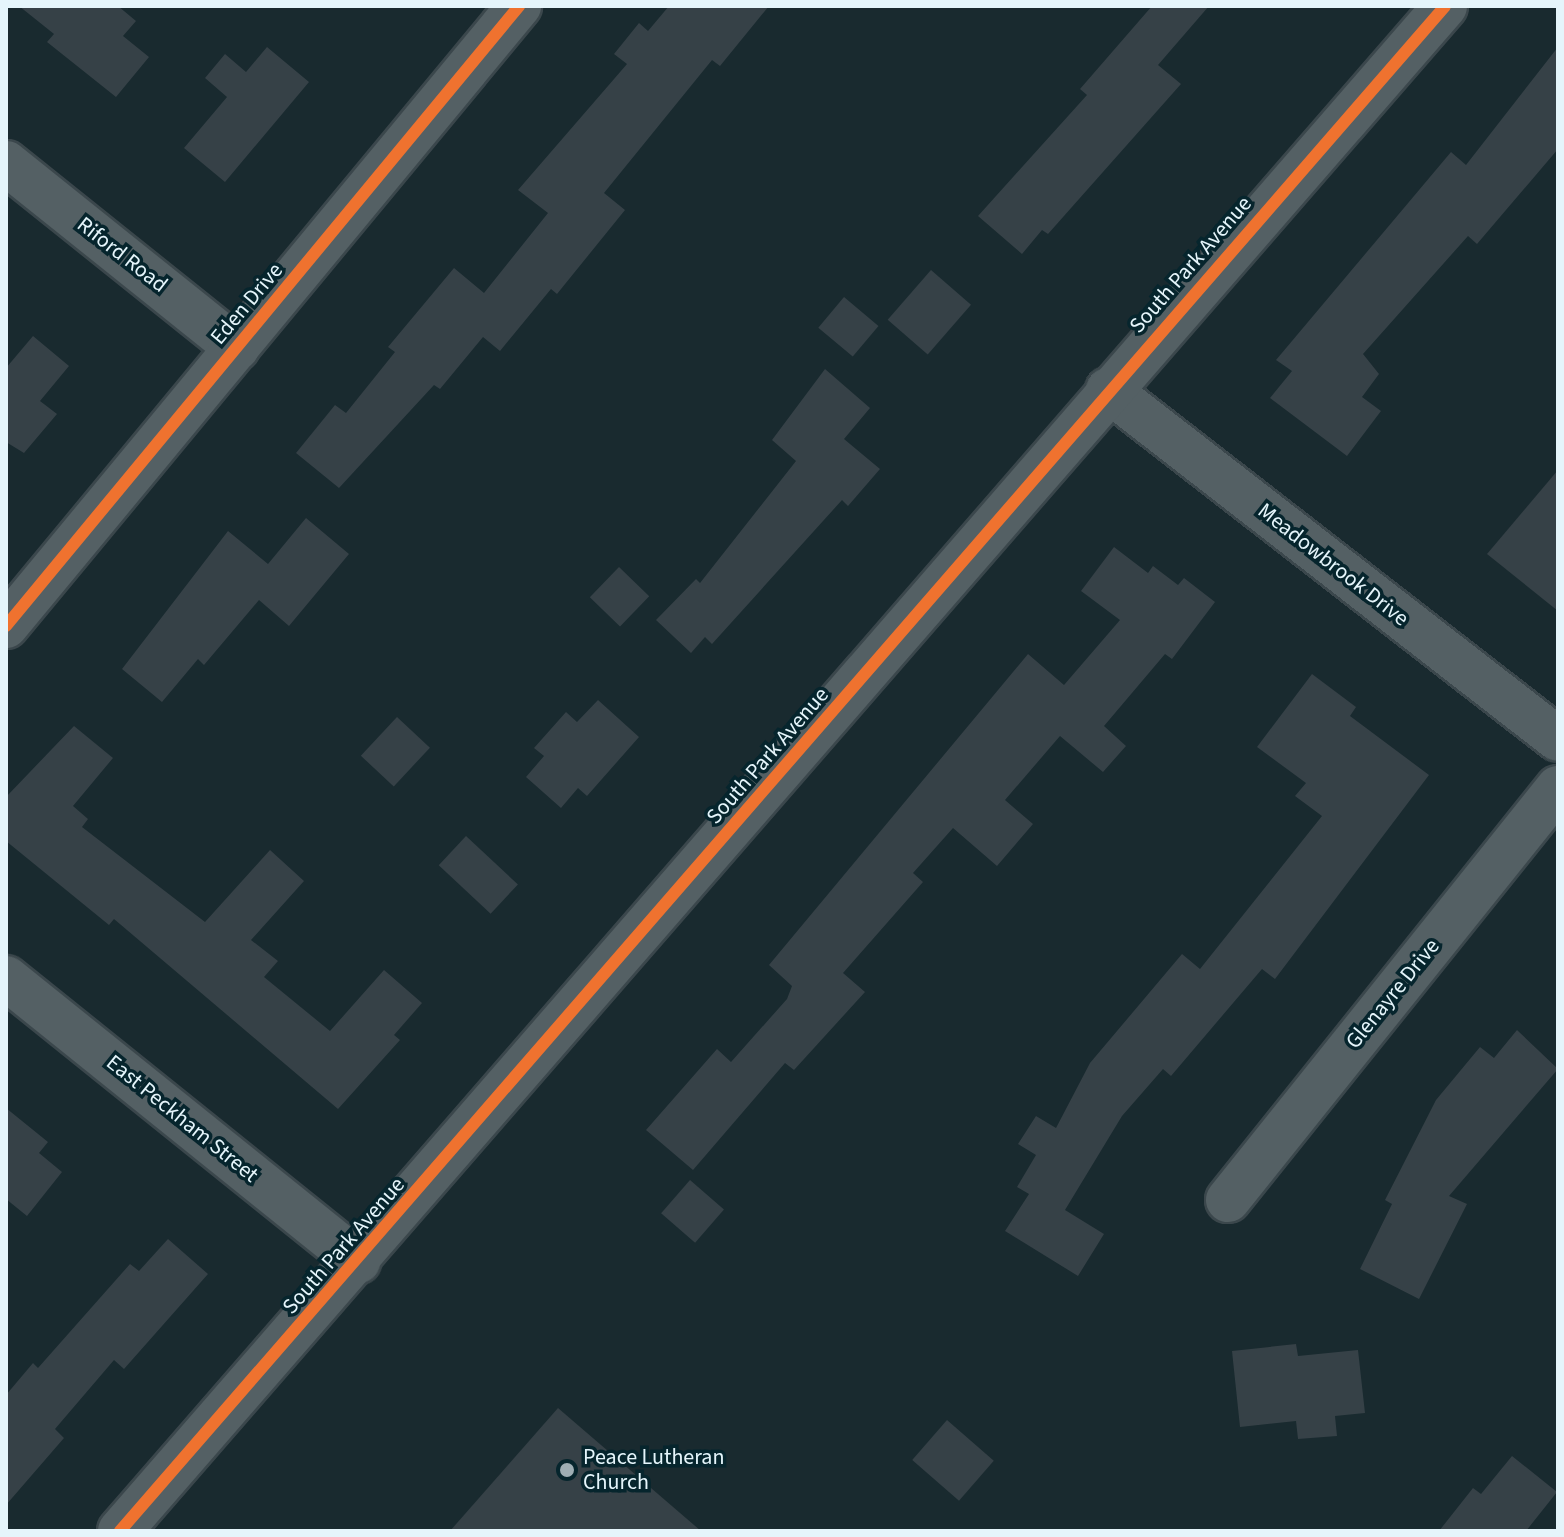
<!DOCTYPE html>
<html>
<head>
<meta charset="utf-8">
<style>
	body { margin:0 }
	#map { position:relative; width:1564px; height:1537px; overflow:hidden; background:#192a2f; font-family:"Source Sans 3",sans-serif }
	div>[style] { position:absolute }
	.building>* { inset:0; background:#364147; transform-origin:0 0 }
	.roads { filter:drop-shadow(2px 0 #3b474c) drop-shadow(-2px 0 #3b474c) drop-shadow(0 2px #3b474c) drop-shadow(0 -2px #3b474c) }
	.street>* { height:44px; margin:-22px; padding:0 22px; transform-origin:22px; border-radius:22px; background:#546064 }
	.secondary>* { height:44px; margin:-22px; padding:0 22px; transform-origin:22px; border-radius:22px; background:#546064 }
	.cycleway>* { height:12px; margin:-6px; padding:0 6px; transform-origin:6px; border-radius:6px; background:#ef722f }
	.dots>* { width:22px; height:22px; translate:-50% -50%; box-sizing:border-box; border:4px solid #06252d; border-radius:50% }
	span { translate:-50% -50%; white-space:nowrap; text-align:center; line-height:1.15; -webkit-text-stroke:7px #06252d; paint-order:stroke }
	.street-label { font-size:22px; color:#e5f5fb }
	.poi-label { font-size:22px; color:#e5f5fb }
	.left { translate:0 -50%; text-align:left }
	.frame { position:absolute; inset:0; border:8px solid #e5f5fb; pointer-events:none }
</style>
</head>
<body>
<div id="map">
	<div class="building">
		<div style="clip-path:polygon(19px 6px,118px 6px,136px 21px,123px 36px,149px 57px,116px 97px,47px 42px,54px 34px)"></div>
		<div style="clip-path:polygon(669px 6px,769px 6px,720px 66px,712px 60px,604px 193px,625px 210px,557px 294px,551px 289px,500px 351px,483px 337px,440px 389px,434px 385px,339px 488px,296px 453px,335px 405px,346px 413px,395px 352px,388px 347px,454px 268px,484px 293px,548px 213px,518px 190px,627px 64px,614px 54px,639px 23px,648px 31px)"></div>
		<div style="clip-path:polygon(1152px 6px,1209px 6px,1158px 65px,1181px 84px,1048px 234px,1042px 230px,1022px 254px,978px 216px,1087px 95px,1080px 89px)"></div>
		<div style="clip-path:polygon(267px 47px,309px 82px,225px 182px,184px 148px,227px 97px,205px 78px,225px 54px,246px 72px)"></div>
		<div style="clip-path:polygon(1558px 47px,1558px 149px,1477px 244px,1468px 236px,1363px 354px,1379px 374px,1362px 397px,1381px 411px,1347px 456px,1270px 398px,1292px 371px,1276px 360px,1451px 152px,1466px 165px)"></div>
		<div style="left:931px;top:270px;width:53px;height:66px;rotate:41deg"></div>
		<div style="left:844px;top:297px;width:45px;height:40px;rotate:40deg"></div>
		<div style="clip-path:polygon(33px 336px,69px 366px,40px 401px,57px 414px,24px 453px,6px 442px,6px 368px)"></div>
		<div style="clip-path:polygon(825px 369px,870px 408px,844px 439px,880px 469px,848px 506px,842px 500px,712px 644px,705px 637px,691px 653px,656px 620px,696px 579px,700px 583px,796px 461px,772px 440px)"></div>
		<div style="clip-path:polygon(1558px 470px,1558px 611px,1487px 554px)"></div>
		<div style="clip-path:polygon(306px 518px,349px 554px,289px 626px,259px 600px,204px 665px,198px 659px,162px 702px,122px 669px,228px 531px,268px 564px)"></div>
		<div style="clip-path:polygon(1114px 547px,1148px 573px,1153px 566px,1178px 585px,1184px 578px,1215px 602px,1172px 659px,1165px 654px,1104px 726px,1126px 746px,1103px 772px,1060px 736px,1005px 800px,1033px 824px,997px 866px,953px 828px,913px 873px,923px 882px,843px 973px,865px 992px,794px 1070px,785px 1063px,693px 1170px,646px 1130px,717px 1049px,731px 1062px,787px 999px,792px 986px,769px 965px,1028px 654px,1064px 685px,1120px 620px,1081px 591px)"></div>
		<div style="left:619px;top:567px;width:42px;height:42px;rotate:44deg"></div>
		<div style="clip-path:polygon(1312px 674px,1356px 707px,1350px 716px,1429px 775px,1275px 979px,1262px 969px,1171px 1076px,1163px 1069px,1122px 1116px,1065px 1210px,1104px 1234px,1078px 1276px,1005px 1231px,1029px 1194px,1017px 1187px,1036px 1155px,1018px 1144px,1036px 1116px,1056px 1128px,1090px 1063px,1182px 954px,1200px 969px,1322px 816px,1295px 796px,1306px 783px,1257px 747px)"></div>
		<div style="clip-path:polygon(598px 700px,639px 737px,587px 796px,578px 788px,561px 808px,526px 777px,544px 756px,534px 748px,566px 712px,577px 722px)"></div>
		<div style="left:397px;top:717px;width:45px;height:53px;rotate:43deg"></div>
		<div style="clip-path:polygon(74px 726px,113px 758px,73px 806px,88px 819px,82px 827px,205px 922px,270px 850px,304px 881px,251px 940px,278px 961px,264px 977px,330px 1031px,384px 970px,422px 1003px,394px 1035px,400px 1040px,338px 1109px,114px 919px,109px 925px,6px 841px,6px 797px)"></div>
		<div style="left:466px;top:836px;width:71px;height:40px;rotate:43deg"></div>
		<div style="clip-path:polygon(1517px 1030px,1558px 1069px,1449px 1196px,1467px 1204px,1419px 1299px,1360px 1269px,1392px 1204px,1385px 1200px,1436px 1100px,1480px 1047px,1494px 1058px)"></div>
		<div style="clip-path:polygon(6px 1108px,48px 1142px,39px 1153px,62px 1172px,27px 1216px,6px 1199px)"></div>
		<div style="left:690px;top:1180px;width:45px;height:44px;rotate:41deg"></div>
		<div style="clip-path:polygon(168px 1239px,208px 1274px,124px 1369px,114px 1360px,55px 1429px,64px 1438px,6px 1505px,6px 1395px,33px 1363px,38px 1368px,130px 1264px,139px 1271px)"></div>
		<div style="clip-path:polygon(1296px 1344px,1298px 1356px,1358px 1350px,1365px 1413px,1335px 1416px,1337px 1436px,1298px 1439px,1296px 1421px,1240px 1427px,1232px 1351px)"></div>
		<div style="clip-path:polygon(558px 1408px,701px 1531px,450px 1531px)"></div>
		<div style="left:947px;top:1420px;width:62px;height:53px;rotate:41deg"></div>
		<div style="clip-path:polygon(1512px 1456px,1557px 1492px,1526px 1531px,1439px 1531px,1473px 1488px,1481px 1494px)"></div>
	</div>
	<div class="roads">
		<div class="street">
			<div style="left:6px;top:163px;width:296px;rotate:38.7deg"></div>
			<div style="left:1108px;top:390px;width:569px;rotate:37.8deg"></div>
			<div style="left:6px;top:626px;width:805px;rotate:-50.39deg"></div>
			<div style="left:6px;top:978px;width:452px;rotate:38.8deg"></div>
			<div style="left:1228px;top:1200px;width:528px;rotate:-51.31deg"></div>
		</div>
		<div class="secondary">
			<div style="left:120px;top:1531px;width:2020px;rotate:-49.01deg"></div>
		</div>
	</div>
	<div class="cycleway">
		<div style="left:6px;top:626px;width:805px;rotate:-50.39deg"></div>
		<div style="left:120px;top:1531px;width:2020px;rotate:-49.01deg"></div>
	</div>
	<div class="dots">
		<div style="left:567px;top:1470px;background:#9eaeb4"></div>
	</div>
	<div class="street-label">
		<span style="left:122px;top:255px;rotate:38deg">Riford Road</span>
		<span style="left:1191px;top:265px;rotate:-49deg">South Park Avenue</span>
		<span style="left:247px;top:304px;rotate:-50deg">Eden Drive</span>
		<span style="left:1333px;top:565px;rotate:38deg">Meadowbrook Drive</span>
		<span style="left:768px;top:756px;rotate:-49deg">South Park Avenue</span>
		<span style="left:1393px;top:994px;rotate:-51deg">Glenayre Drive</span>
		<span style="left:182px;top:1119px;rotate:39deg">East Peckham Street</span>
		<span style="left:344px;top:1246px;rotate:-49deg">South Park Avenue</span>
	</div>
	<div class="poi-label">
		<span class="left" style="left:583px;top:1470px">Peace Lutheran<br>Church</span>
	</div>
	<div class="frame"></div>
</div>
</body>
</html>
